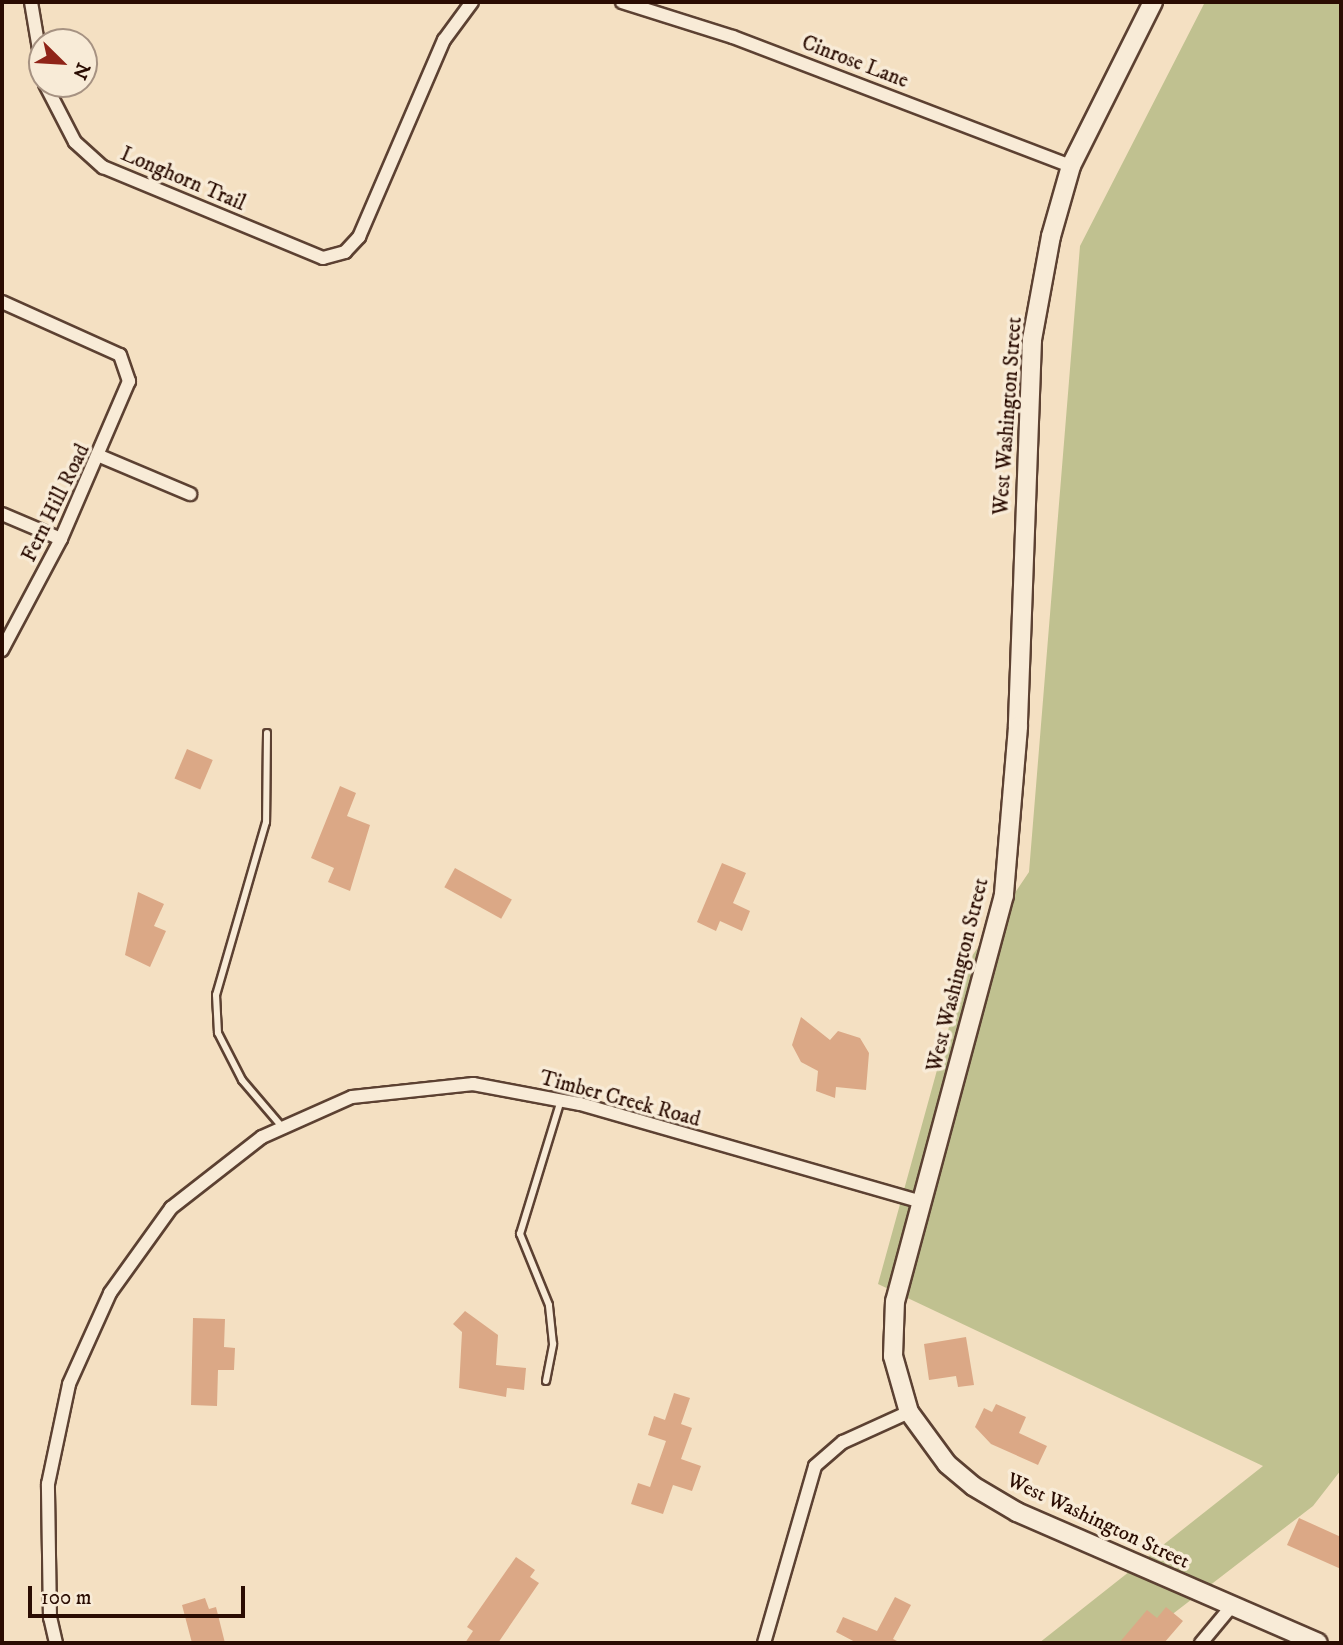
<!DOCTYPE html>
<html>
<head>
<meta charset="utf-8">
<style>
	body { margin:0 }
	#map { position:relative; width:1343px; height:1645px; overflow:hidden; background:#f4e0c2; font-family:"IM FELL DW Pica",serif }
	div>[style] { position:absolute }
	.green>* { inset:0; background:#c0c190 }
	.building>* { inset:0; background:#dba886; transform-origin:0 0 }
	.roads { filter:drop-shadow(2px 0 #5c4132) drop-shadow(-2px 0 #5c4132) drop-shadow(0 2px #5c4132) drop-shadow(0 -2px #5c4132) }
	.lane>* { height:6px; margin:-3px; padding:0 3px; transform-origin:3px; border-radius:3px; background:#f8ebd7 }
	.street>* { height:12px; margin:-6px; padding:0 6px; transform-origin:6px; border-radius:6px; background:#f8ebd7 }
	.secondary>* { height:18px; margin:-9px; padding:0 9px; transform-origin:9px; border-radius:9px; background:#f8ebd7 }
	span { translate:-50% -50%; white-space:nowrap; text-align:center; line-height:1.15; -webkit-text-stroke:7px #f8ebd7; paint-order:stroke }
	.street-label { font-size:21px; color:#2a0c02 }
	.frame { position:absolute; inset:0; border:4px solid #2a0c02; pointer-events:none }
	.north { position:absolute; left:28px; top:28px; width:70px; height:70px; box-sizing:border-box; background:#f8ebd7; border:2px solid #a69282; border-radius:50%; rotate:114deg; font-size:19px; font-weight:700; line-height:28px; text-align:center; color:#2a0c02 }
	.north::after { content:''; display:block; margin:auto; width:24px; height:32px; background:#8f2418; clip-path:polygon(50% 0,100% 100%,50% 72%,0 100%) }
	.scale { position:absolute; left:28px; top:1586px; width:217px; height:32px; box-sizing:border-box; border:4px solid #2a0c02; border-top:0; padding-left:9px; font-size:21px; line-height:24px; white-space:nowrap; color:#2a0c02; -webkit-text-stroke:5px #f8ebd7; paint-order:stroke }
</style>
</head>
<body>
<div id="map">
	<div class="green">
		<div style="clip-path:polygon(1205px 2px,1341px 2px,1341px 1470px,1313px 1506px,1135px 1643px,1039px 1643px,1263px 1466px,878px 1284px,966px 965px,1029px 872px,1080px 246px)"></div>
	</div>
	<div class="building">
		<div style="left:187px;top:749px;width:28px;height:32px;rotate:23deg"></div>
		<div style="clip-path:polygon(340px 786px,356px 793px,347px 816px,370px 825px,350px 891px,328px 882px,334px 868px,311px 858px)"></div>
		<div style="clip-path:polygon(722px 863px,746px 873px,733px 903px,750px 911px,742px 931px,720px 921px,716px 931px,697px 922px)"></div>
		<div style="left:455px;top:868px;width:65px;height:22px;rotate:29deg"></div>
		<div style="clip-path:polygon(138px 892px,164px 904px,154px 926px,166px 931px,150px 967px,125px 955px)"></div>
		<div style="clip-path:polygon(801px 1017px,830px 1040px,838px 1031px,860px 1038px,869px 1053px,866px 1090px,836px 1087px,835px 1098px,816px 1091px,818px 1071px,801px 1062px,792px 1045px)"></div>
		<div style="clip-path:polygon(465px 1311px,498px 1335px,496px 1365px,526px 1368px,524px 1390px,507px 1388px,506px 1397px,459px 1388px,462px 1332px,453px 1324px)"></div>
		<div style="clip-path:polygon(193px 1318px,225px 1319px,224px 1347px,235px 1348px,234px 1370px,218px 1370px,217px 1406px,191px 1405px)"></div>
		<div style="clip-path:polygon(966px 1337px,974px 1385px,958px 1387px,956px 1376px,929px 1380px,924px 1344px)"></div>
		<div style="clip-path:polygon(674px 1393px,690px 1398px,681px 1424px,692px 1428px,681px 1459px,701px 1466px,692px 1491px,673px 1485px,663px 1514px,631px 1504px,638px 1483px,650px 1487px,666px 1441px,648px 1435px,654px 1416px,665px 1420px)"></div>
		<div style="clip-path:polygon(996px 1404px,1026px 1417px,1019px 1433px,1047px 1446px,1038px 1465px,991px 1444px,975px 1427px,984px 1408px,992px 1412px)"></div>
		<div style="clip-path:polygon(1299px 1518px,1341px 1537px,1341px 1569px,1287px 1545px)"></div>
		<div style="clip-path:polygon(516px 1557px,535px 1570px,530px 1577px,539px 1583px,498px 1643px,465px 1643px,473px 1631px,467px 1627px)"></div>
		<div style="clip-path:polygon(895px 1597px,911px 1605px,893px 1639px,901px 1643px,857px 1643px,836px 1632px,843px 1617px,877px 1631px)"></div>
		<div style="clip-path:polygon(205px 1598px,209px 1609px,216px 1607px,225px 1643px,192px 1643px,182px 1605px)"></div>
		<div style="clip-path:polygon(1166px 1607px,1183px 1621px,1164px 1643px,1119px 1643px,1147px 1610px,1157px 1618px)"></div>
	</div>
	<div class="roads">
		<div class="lane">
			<div style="left:267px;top:733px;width:89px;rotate:90.6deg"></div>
			<div style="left:266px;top:822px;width:180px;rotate:106.1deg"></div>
			<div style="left:216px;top:995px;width:38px;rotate:87deg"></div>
			<div style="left:218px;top:1033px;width:53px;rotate:62.9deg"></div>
			<div style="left:242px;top:1080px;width:63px;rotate:49.5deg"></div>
			<div style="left:546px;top:1381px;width:38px;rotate:-79deg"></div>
			<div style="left:553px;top:1344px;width:39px;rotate:-96deg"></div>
			<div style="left:549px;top:1305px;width:77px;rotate:-112.2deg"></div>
			<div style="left:520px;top:1234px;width:140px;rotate:-73deg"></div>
		</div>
		<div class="street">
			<div style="left:31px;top:2px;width:66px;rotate:80.4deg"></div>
			<div style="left:622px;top:2px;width:116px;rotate:17.5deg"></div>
			<div style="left:733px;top:37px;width:362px;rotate:20.9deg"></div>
			<div style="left:45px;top:84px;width:65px;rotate:62.7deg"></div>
			<div style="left:75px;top:142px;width:38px;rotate:42deg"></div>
			<div style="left:103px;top:167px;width:238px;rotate:22.5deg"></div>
			<div style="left:323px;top:258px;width:23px;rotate:-15deg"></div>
			<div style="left:345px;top:252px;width:21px;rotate:-47deg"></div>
			<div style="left:359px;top:237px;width:215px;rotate:-66.7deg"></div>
			<div style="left:444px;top:40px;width:47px;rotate:-53.6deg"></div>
			<div style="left:2px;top:302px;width:129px;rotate:24.2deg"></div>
			<div style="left:120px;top:355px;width:28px;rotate:71deg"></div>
			<div style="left:129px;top:381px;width:172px;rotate:113.3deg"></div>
			<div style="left:61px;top:539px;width:126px;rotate:118deg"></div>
			<div style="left:100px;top:456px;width:98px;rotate:22.9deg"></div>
			<div style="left:2px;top:514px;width:64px;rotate:23deg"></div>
			<div style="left:56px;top:1643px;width:26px;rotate:-103deg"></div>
			<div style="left:50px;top:1618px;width:134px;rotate:-90.9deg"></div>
			<div style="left:48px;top:1484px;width:102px;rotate:-78.1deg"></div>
			<div style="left:69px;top:1384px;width:100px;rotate:-65.7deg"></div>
			<div style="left:110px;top:1293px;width:105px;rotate:-54.3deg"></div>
			<div style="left:171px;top:1208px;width:115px;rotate:-38deg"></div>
			<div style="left:262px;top:1137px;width:98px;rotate:-24deg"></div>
			<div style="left:352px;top:1097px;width:122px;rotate:-6.1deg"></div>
			<div style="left:473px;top:1084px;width:109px;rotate:10.6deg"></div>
			<div style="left:580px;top:1104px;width:356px;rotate:16deg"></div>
			<div style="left:764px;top:1643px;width:184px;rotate:-73.9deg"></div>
			<div style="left:815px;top:1466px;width:37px;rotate:-41deg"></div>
			<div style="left:843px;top:1442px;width:72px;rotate:-24.4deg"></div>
			<div style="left:1201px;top:1643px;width:47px;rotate:-50.2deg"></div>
		</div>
		<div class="secondary">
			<div style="left:1153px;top:2px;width:183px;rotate:116.6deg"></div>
			<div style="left:1071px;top:166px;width:73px;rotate:105.9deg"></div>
			<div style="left:1051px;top:236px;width:106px;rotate:100.4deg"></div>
			<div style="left:1032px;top:340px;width:387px;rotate:92.1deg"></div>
			<div style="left:1018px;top:727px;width:169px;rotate:94.8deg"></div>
			<div style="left:1004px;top:895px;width:420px;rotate:105deg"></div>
			<div style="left:895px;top:1301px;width:55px;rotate:92.1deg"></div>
			<div style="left:893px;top:1356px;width:58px;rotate:74.1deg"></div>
			<div style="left:909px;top:1412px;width:64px;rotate:53.8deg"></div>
			<div style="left:947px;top:1464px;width:34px;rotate:40deg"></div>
			<div style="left:973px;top:1486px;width:51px;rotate:30.6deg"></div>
			<div style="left:1017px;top:1512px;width:328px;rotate:23.5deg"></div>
		</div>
	</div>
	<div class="street-label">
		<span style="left:855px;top:62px;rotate:21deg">Cinrose Lane</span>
		<span style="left:183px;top:179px;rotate:23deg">Longhorn Trail</span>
		<span style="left:1008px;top:416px;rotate:-86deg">West Washington Street</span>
		<span style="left:56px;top:503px;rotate:-64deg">Fern Hill Road</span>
		<span style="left:958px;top:975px;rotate:-76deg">West Washington Street</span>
		<span style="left:620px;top:1099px;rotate:15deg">Timber Creek Road</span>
		<span style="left:1098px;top:1521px;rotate:25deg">West Washington Street</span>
	</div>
	<div class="frame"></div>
	<div class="north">N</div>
	<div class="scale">100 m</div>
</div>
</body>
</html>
